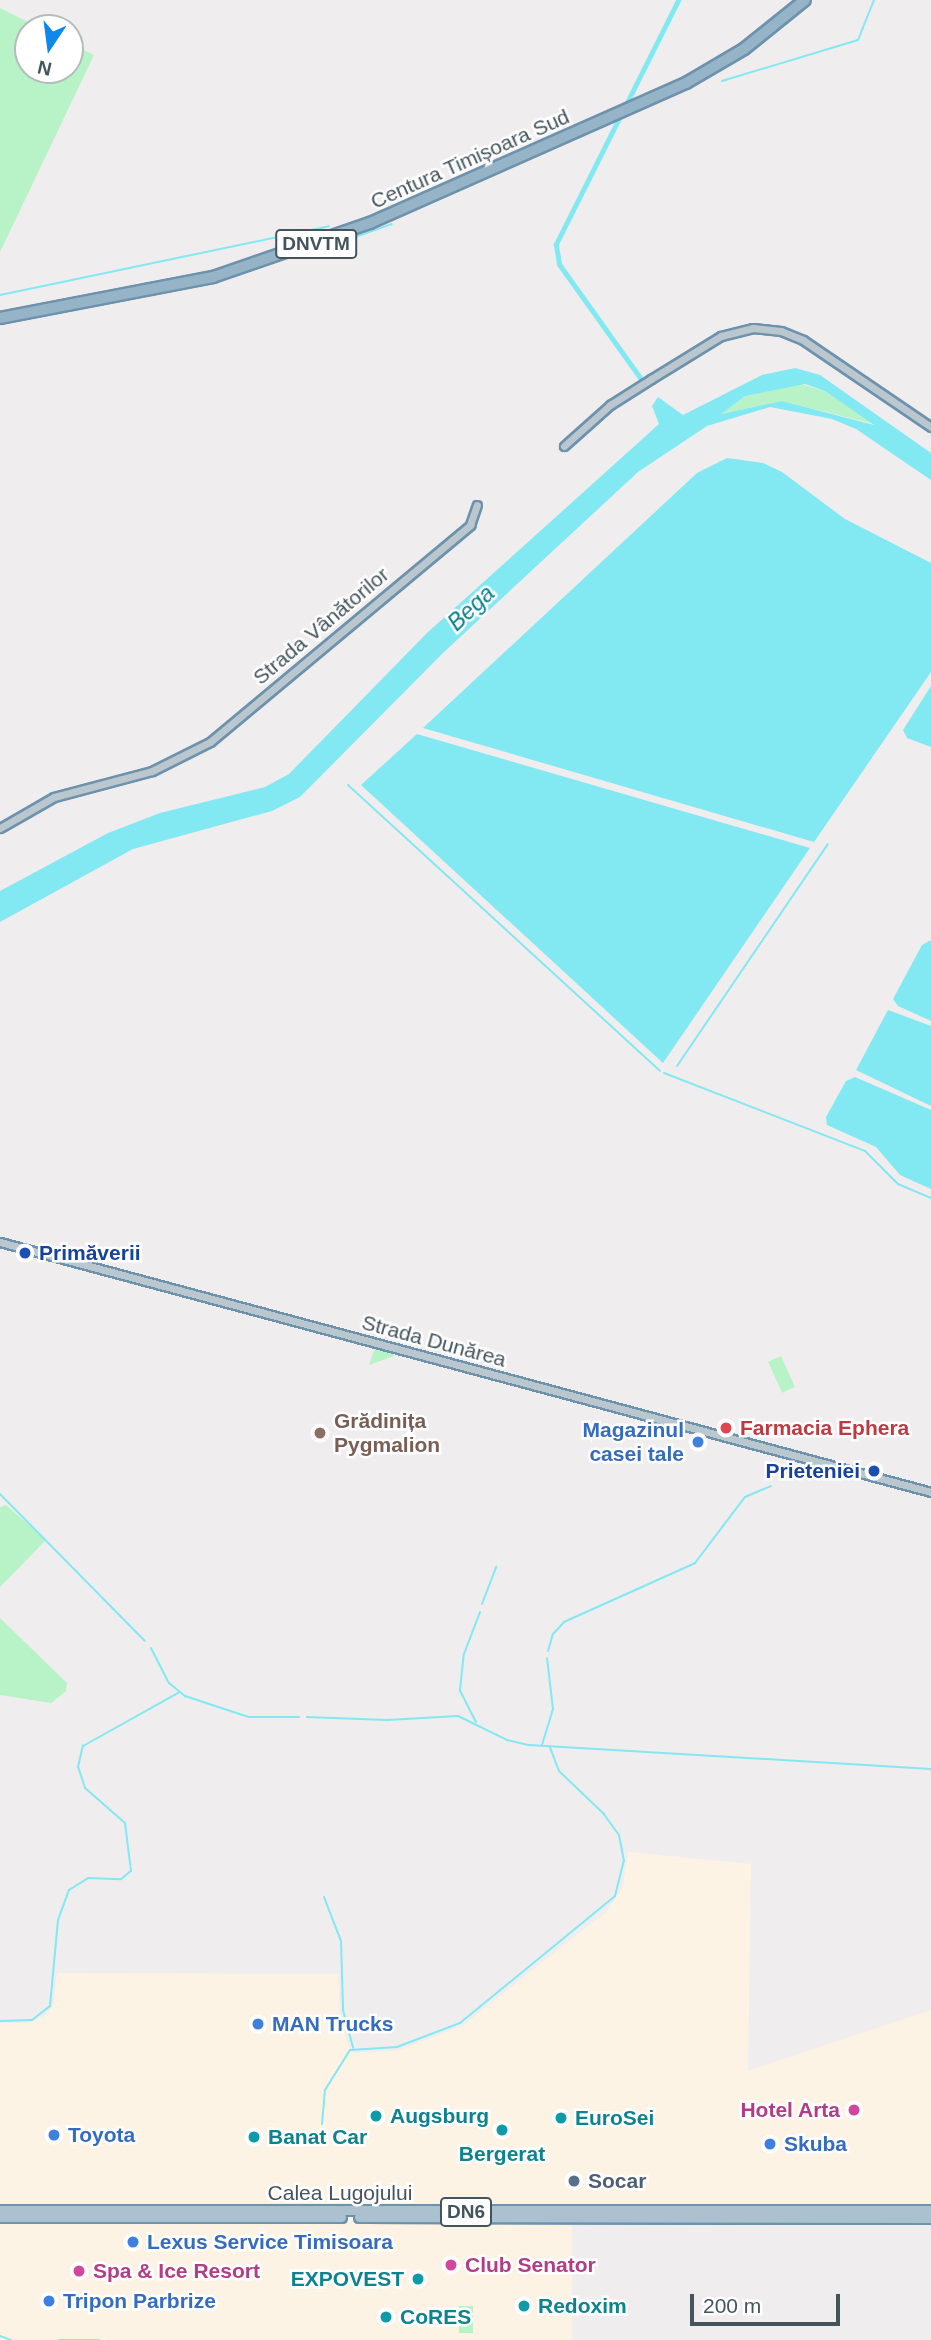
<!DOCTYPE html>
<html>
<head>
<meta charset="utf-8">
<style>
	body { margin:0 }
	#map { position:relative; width:931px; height:2340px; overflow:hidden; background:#f0edee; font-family:Arial,sans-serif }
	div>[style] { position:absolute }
	.commercial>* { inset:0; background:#fdf3e5 }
	.green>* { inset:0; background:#b8f2c7; transform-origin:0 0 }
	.water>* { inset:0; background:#82e8f2 }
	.stream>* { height:2px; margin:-1px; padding:0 1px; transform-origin:1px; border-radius:1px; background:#82e8f2 }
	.canal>* { height:5px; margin:-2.5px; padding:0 2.5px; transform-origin:2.5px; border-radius:2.5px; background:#82e8f2 }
	.roads { filter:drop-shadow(2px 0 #6d92ac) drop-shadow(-2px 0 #6d92ac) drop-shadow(0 2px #6d92ac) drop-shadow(0 -2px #6d92ac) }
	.tertiary>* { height:7px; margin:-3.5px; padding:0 3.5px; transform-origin:3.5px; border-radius:3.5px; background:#bac7ce }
	.primary>* { height:9px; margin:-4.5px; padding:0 4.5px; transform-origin:4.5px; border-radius:4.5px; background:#abc1cf }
	.trunk>* { height:10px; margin:-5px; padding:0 5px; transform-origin:5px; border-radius:5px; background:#96b4c8 }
	.dots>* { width:19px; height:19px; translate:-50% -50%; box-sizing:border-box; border:4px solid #fff; border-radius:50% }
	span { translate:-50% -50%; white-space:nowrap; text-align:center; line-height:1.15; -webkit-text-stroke:5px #fff; paint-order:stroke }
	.shield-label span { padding:2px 5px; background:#fff; border:2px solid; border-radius:5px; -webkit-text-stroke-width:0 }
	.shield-label { font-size:19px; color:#44545c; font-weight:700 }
	.street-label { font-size:21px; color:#44545c }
	.transit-label { font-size:21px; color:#164399; font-weight:700 }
	.left { translate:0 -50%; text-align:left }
	.right { translate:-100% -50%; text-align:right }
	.education-label { font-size:21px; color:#785e54; font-weight:700 }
	.health-label { font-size:21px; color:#be3a42; font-weight:700 }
	.shop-label { font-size:21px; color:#366cbe; font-weight:700 }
	.hotel-label { font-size:21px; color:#b23c85; font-weight:700 }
	.culture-label { font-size:21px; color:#0d838f; font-weight:700 }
	.service-label { font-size:21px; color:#4e5e75; font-weight:700 }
	.water-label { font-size:23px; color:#067d89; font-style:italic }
	.north { position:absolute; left:14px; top:14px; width:70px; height:70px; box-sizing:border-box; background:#fff; border:2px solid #b4bbbe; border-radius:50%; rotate:193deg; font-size:19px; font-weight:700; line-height:28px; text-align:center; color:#44545c }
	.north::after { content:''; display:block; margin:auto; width:24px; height:32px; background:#0d88eb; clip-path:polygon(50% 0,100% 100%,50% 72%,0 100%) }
	.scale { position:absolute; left:690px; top:2294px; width:150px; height:32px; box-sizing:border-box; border:4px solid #44545c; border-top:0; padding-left:9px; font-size:21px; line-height:24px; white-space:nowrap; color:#44545c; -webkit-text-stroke:5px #fff; paint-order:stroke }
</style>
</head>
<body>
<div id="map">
	<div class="commercial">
		<div style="clip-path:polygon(628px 1852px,751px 1864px,748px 2071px,931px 2010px,931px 2213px,572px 2217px,572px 2340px,0 2340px,0 2023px,29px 2023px,48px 2014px,54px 2002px,57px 1973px,338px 1974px,340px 2019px,351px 2053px,397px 2051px,462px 2026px,607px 1911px,623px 1887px)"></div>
	</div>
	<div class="green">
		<div style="clip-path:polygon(0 8px,40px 28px,28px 28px,28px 70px,70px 70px,70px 43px,94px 55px,0 252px)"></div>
		<div style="clip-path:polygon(800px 384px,825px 391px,874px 424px,782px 401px,720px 414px,745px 396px)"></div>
		<div style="clip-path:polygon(375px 1347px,392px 1351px,394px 1356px,369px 1365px)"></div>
		<div style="left:781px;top:1356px;width:34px;height:14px;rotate:66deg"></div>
		<div style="clip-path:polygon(6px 1505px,46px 1540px,0 1587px,0 1507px)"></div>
		<div style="clip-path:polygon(0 1618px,67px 1683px,66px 1691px,51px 1703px,0 1695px)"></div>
		<div style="left:459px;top:2306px;width:14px;height:27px"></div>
	</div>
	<div class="water">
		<div style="clip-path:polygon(evenodd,795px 368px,820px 375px,931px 453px,931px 480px,856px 429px,832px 419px,770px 407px,707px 426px,638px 472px,444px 652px,300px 797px,272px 811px,133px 849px,0 922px,0 891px,108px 833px,160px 813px,265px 787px,289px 774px,427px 633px,659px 424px,652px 406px,658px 397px,683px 415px,762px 375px,795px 368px,805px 384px,825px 391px,874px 425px,782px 401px,721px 414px,745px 396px,805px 384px)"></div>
		<div style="clip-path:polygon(727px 458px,763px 463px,782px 472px,845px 519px,931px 563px,931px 672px,814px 842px,423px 728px,697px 473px)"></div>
		<div style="clip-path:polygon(931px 686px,931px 747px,907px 738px,903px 730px)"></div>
		<div style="clip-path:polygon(417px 734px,810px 848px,663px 1063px,361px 785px)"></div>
		<div style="clip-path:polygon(929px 941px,931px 941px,931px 1021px,898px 1006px,893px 999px,922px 945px)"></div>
		<div style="clip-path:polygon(888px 1010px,931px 1026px,931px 1106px,856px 1070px)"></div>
		<div style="clip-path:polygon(855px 1077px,931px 1110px,931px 1189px,900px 1175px,876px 1147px,827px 1125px,826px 1117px,846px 1081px)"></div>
	</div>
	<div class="stream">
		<div style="left:722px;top:81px;width:142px;rotate:-16.8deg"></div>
		<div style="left:858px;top:40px;width:43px;rotate:-68.2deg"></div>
		<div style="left:352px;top:238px;width:42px;rotate:-19.3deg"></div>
		<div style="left:0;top:295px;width:336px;rotate:-11.8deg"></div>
		<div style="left:348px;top:785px;width:423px;rotate:42.5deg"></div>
		<div style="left:677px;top:1066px;width:268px;rotate:-55.8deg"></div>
		<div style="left:664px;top:1073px;width:216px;rotate:21.2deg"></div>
		<div style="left:865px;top:1151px;width:47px;rotate:45deg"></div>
		<div style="left:898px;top:1184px;width:36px;rotate:23deg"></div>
		<div style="left:0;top:1494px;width:206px;rotate:45.4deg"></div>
		<div style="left:482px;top:1604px;width:40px;rotate:-69deg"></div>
		<div style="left:151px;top:1648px;width:39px;rotate:63deg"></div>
		<div style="left:169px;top:1683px;width:21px;rotate:39deg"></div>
		<div style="left:185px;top:1696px;width:67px;rotate:18.2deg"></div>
		<div style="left:249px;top:1717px;width:50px"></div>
		<div style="left:548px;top:1651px;width:18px;rotate:-74deg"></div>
		<div style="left:553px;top:1634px;width:16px;rotate:-47deg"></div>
		<div style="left:564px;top:1622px;width:144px;rotate:-24.2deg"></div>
		<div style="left:695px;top:1563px;width:83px;rotate:-52.9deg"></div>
		<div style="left:745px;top:1497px;width:28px;rotate:-23deg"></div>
		<div style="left:307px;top:1717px;width:80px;rotate:2.1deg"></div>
		<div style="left:387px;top:1720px;width:71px;rotate:-3.2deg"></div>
		<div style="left:458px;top:1716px;width:55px;rotate:26.1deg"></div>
		<div style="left:507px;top:1740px;width:23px;rotate:13deg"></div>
		<div style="left:529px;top:1745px;width:403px;rotate:3.4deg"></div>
		<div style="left:476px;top:1722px;width:36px;rotate:-117deg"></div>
		<div style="left:460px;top:1690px;width:36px;rotate:-84deg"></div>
		<div style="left:464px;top:1654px;width:45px;rotate:-69.1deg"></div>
		<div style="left:542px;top:1745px;width:38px;rotate:-73deg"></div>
		<div style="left:553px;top:1709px;width:51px;rotate:-96.7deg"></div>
		<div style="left:324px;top:1897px;width:47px;rotate:68.9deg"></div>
		<div style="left:341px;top:1941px;width:69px;rotate:88.3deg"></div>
		<div style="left:343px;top:2010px;width:39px;rotate:75deg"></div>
		<div style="left:0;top:2021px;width:32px;rotate:-2deg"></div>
		<div style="left:32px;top:2020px;width:23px;rotate:-38deg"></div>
		<div style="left:50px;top:2006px;width:86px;rotate:-84.7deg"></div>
		<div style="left:58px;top:1920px;width:32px;rotate:-70deg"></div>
		<div style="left:69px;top:1890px;width:22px;rotate:-32deg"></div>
		<div style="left:88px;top:1878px;width:33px;rotate:2deg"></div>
		<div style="left:121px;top:1879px;width:13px;rotate:-39deg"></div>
		<div style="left:131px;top:1871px;width:48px;rotate:-97.1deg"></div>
		<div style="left:125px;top:1823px;width:53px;rotate:-138.8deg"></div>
		<div style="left:85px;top:1788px;width:22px;rotate:-108deg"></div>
		<div style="left:78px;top:1767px;width:22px;rotate:-77deg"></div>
		<div style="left:83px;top:1746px;width:109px;rotate:-29.2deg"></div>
		<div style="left:322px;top:2124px;width:34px;rotate:-85deg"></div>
		<div style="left:325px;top:2090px;width:47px;rotate:-58deg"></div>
		<div style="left:350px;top:2050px;width:47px;rotate:-3.7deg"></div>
		<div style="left:397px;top:2047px;width:67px;rotate:-20.9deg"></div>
		<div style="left:460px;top:2023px;width:200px;rotate:-39.3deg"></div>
		<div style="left:615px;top:1896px;width:36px;rotate:-76deg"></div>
		<div style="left:624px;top:1861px;width:26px;rotate:-101deg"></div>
		<div style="left:619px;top:1835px;width:26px;rotate:-126deg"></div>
		<div style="left:604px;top:1814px;width:62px;rotate:-136.3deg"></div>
		<div style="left:559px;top:1771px;width:26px;rotate:-111deg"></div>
		<div style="left:0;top:2336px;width:12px;rotate:20deg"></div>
		<div style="left:59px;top:2340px;width:40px"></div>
	</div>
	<div class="canal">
		<div style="left:641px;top:379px;width:141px;rotate:-125.5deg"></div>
		<div style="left:559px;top:264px;width:20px;rotate:-99deg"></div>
		<div style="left:556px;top:244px;width:273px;rotate:-63.4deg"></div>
	</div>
	<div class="roads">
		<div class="tertiary">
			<div style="left:564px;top:446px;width:62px;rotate:-41.7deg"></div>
			<div style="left:610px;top:405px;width:49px;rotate:-32.4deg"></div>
			<div style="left:651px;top:379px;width:82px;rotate:-31.6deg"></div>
			<div style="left:721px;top:336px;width:33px;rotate:-14deg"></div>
			<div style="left:753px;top:328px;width:28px;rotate:6deg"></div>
			<div style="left:781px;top:331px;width:24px;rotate:22deg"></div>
			<div style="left:803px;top:340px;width:155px;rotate:34.2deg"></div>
			<div style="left:0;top:828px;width:62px;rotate:-29.9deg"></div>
			<div style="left:54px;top:797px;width:101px;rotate:-14.9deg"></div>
			<div style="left:152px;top:771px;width:65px;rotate:-26.6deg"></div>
			<div style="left:210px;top:742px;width:339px;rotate:-39.8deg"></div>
			<div style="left:470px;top:525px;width:21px;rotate:-71deg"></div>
			<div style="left:0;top:1242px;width:964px;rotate:15.03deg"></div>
		</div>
		<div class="primary">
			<div style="left:0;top:2210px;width:931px"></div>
			<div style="left:0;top:2217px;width:341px"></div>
			<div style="left:359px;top:2217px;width:572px;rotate:0.1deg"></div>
		</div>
		<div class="trunk">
			<div style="left:0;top:318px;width:217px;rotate:-10.9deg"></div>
			<div style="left:213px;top:277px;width:166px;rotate:-19deg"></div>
			<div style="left:370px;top:223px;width:346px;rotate:-23.9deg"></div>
			<div style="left:686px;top:83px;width:67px;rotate:-30.4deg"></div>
			<div style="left:744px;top:49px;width:78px;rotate:-38.8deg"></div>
		</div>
	</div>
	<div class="dots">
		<div style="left:25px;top:1253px;background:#1a4fb4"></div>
		<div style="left:726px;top:1428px;background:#e0444e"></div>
		<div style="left:320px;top:1433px;background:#8d6e63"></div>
		<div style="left:698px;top:1442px;background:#3f7fe0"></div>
		<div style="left:874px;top:1471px;background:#1a4fb4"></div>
		<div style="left:258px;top:2024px;background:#3f7fe0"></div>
		<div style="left:854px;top:2110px;background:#d1479c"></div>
		<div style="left:376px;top:2116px;background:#0f9aa8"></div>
		<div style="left:561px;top:2118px;background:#0f9aa8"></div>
		<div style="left:502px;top:2130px;background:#0f9aa8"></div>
		<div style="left:54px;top:2135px;background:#3f7fe0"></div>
		<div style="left:254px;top:2137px;background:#0f9aa8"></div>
		<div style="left:770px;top:2144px;background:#3f7fe0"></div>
		<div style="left:574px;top:2181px;background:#5c6f8a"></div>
		<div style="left:133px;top:2242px;background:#3f7fe0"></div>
		<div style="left:451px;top:2265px;background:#d1479c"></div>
		<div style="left:79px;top:2271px;background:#d1479c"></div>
		<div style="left:418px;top:2279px;background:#0f9aa8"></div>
		<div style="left:49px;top:2301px;background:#3f7fe0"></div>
		<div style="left:524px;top:2306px;background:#0f9aa8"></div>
		<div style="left:386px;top:2317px;background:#0f9aa8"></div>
	</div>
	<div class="shield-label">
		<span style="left:316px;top:244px">DNVTM</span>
		<span style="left:466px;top:2212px">DN6</span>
	</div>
	<div class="street-label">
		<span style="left:470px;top:159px;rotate:-24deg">Centura Timișoara Sud</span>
		<span style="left:321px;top:626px;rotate:-40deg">Strada Vânătorilor</span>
		<span style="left:434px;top:1341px;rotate:15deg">Strada Dunărea</span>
		<span style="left:340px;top:2193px">Calea Lugojului</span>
	</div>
	<div class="transit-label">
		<span class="left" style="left:39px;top:1253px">Primăverii</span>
		<span class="right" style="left:860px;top:1471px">Prieteniei</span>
	</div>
	<div class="education-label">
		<span class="left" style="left:334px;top:1433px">Grădinița<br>Pygmalion</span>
	</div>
	<div class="health-label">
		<span class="left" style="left:740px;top:1428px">Farmacia Ephera</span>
	</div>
	<div class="shop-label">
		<span class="right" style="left:684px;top:1442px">Magazinul<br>casei tale</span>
		<span class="left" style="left:272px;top:2024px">MAN Trucks</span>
		<span class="left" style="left:68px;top:2135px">Toyota</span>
		<span class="left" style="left:784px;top:2144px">Skuba</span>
		<span class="left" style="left:147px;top:2242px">Lexus Service Timisoara</span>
		<span class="left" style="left:63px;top:2301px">Tripon Parbrize</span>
	</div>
	<div class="hotel-label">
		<span class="right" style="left:840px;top:2110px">Hotel Arta</span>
		<span class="left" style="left:465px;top:2265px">Club Senator</span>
		<span class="left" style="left:93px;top:2271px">Spa &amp; Ice Resort</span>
	</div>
	<div class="culture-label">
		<span class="left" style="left:390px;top:2116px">Augsburg</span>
		<span class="left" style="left:575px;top:2118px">EuroSei</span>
		<span class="left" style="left:268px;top:2137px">Banat Car</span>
		<span style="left:502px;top:2154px">Bergerat</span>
		<span class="right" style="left:404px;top:2279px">EXPOVEST</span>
		<span class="left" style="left:538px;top:2306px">Redoxim</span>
		<span class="left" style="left:400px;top:2317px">CoRES</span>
	</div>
	<div class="service-label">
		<span class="left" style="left:588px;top:2181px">Socar</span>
	</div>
	<div class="water-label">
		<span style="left:471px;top:608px;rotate:-43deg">Bega</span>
	</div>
	<div class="north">N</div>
	<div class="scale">200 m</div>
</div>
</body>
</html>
